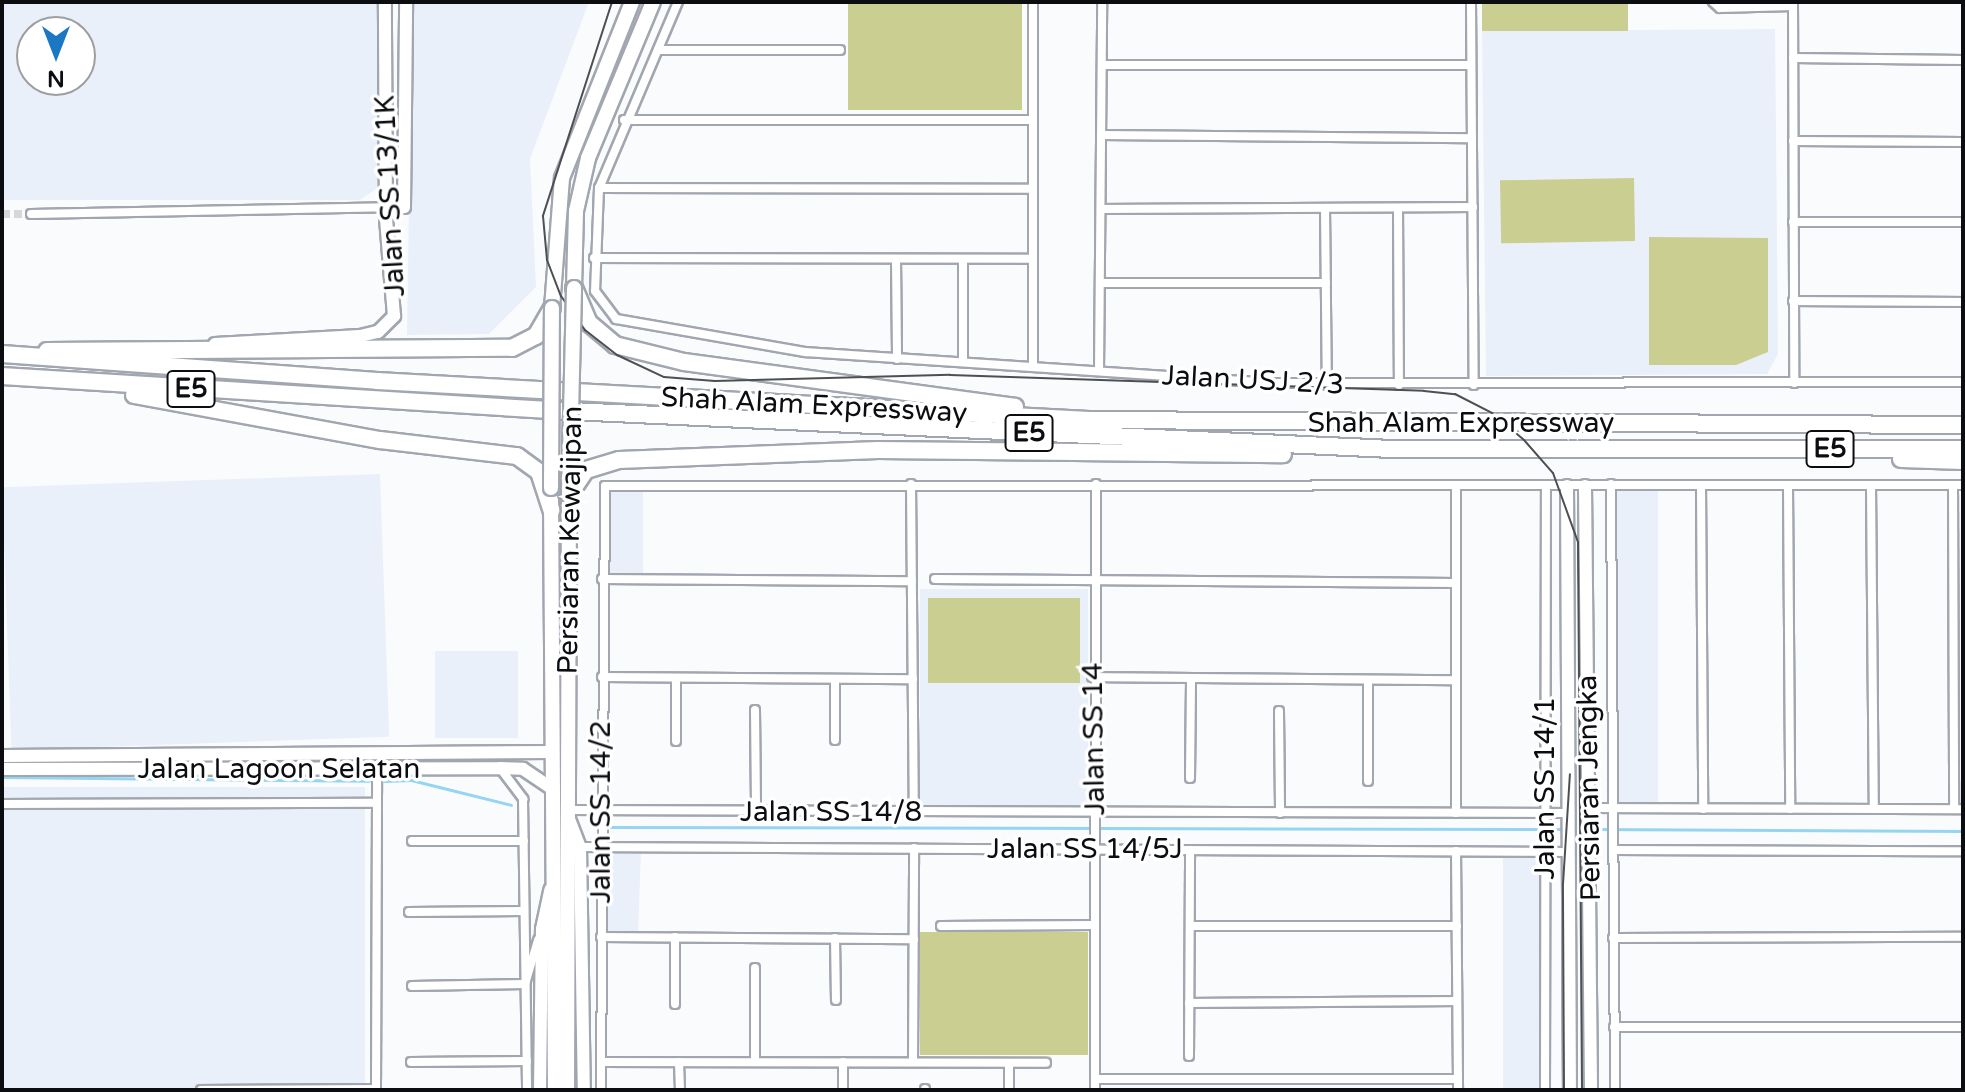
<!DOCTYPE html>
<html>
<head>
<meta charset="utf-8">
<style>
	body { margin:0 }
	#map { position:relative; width:1965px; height:1092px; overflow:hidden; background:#fafbfd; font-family:"Varela Round",sans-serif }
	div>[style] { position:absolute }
	.built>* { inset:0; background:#eaf0f9; transform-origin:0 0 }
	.green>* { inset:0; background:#cace90; transform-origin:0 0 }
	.stream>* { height:3px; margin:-1.5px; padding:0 1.5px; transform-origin:1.5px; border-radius:1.5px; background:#95d5f2 }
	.street-tunnel>* { height:8px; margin-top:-4px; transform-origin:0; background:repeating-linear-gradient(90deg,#d6d7d9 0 8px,transparent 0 12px) }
	.roads { filter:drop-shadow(2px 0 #a1a6af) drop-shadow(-2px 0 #a1a6af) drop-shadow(0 2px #a1a6af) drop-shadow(0 -2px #a1a6af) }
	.street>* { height:8px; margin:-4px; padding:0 4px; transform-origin:4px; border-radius:4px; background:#fff }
	.secondary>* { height:12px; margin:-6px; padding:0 6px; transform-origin:6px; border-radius:6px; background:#fff }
	.primary>* { height:14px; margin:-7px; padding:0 7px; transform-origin:7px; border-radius:7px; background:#fff }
	.highway>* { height:16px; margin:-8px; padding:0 8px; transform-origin:8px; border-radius:8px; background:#fff }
	.tram>* { height:2px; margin:-1px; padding:0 1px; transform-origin:1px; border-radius:1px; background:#4d4f52 }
	.bridges { filter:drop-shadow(2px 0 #a1a6af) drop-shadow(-2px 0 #a1a6af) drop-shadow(0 2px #a1a6af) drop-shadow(0 -2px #a1a6af) }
	.primary-bridge>* { height:14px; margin:-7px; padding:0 7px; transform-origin:7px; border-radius:7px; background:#fff }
	span { translate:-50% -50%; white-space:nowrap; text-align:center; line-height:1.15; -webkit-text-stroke:7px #fff; paint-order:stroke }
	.shield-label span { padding:2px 6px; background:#fff; border:2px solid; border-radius:6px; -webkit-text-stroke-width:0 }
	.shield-label { font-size:26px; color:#0b0d10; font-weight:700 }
	.street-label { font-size:28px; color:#0b0d10 }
	.frame { position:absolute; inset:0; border:4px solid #0b0d10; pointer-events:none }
	.north { position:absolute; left:16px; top:16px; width:80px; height:80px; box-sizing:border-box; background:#fff; border:2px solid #9d9e9f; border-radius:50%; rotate:180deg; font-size:22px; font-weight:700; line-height:32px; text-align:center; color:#0b0d10 }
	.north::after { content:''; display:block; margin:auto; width:28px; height:36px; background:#1a77c4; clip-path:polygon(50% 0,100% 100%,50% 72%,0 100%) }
</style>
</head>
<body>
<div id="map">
	<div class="built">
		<div style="clip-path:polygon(evenodd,2px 2px,381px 2px,382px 185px,360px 200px,2px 200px,2px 2px,32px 32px,80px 32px,80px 80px,32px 80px,32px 32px)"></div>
		<div style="clip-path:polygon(412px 2px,589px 2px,530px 159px,536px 287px,489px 334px,407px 335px)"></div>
		<div style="clip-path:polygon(1775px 29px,1778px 354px,1767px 374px,1486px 376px,1482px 31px)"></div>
		<div style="left:380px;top:474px;width:263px;height:378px;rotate:88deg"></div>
		<div style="left:643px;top:486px;width:90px;height:35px;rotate:90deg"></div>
		<div style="left:1616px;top:490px;width:42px;height:319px"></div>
		<div style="left:920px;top:589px;width:168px;height:218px"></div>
		<div style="left:435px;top:651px;width:83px;height:87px"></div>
		<div style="left:2px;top:787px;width:363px;height:303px"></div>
		<div style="left:605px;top:849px;width:36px;height:84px;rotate:2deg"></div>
		<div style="left:1503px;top:855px;width:40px;height:235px"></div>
	</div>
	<div class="green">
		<div style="left:848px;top:2px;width:174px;height:108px"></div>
		<div style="left:1482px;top:2px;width:146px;height:29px"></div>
		<div style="left:1634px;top:178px;width:63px;height:134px;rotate:89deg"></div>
		<div style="clip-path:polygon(1649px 237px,1768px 238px,1768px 352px,1736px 365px,1649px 365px)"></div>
		<div style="left:928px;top:598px;width:152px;height:85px"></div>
		<div style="left:920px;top:932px;width:168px;height:123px"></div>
	</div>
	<div class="stream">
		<div style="left:2px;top:777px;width:367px;rotate:0.6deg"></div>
		<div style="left:384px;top:781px;width:27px;rotate:-2deg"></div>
		<div style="left:411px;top:780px;width:103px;rotate:14deg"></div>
		<div style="left:609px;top:827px;width:954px;rotate:0.12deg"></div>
		<div style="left:1591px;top:829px;width:372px;rotate:0.3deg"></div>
	</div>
	<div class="street-tunnel">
		<div style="left:2px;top:214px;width:29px"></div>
	</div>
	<div class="roads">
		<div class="street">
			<div style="left:678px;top:2px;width:202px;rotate:113deg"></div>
			<div style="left:599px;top:188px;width:103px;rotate:92.2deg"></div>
			<div style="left:595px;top:291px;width:35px;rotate:53deg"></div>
			<div style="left:616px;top:319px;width:192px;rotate:9.9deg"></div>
			<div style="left:805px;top:352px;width:469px;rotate:3.8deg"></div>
			<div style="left:1273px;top:383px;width:690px;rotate:-0.08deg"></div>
			<div style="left:1471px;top:2px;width:383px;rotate:89.6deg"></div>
			<div style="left:1713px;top:2px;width:9px;rotate:41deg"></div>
			<div style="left:1720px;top:8px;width:73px;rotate:-1.6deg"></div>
			<div style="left:1793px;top:2px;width:381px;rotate:89.8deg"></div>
			<div style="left:658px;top:50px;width:182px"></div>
			<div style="left:1793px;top:58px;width:170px;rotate:0.7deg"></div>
			<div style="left:1102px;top:65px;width:369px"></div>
			<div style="left:624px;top:120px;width:409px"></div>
			<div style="left:1101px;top:135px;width:371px;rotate:0.5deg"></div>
			<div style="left:1793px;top:141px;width:170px;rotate:0.3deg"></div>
			<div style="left:599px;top:188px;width:434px;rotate:0.1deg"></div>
			<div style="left:1325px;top:208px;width:177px;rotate:89.4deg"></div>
			<div style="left:1398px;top:208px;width:177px;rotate:89.7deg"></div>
			<div style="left:1101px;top:209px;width:372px;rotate:-0.3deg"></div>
			<div style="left:31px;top:214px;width:355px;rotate:-1.1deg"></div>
			<div style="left:1793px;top:222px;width:170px"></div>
			<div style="left:594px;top:258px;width:439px;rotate:0.1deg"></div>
			<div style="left:896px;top:259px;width:100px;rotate:89.4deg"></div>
			<div style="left:963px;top:259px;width:103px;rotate:90deg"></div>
			<div style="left:1100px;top:283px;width:226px"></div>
			<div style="left:1793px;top:301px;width:170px;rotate:0.3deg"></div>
			<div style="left:1033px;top:367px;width:365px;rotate:-90deg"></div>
			<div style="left:1099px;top:371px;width:369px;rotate:-89.5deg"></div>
			<div style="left:911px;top:484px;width:328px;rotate:89.5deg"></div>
			<div style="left:1611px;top:484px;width:606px;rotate:89.62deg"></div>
			<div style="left:1953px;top:485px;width:324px;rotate:89.8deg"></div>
			<div style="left:1456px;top:486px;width:327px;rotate:90deg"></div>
			<div style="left:1701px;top:486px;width:323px;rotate:89.6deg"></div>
			<div style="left:1788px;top:486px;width:323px;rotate:89.6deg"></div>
			<div style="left:1871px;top:486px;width:323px;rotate:89.5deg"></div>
			<div style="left:602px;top:579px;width:310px;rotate:0.4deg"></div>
			<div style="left:935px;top:579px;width:521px;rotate:0.44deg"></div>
			<div style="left:602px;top:677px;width:311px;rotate:0.4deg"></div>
			<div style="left:1092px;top:677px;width:364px;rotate:0.5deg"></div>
			<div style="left:676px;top:678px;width:63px;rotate:90deg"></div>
			<div style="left:1368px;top:680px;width:101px;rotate:90deg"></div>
			<div style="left:755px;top:710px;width:102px;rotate:89.4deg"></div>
			<div style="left:1279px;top:711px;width:102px;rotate:89.4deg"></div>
			<div style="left:835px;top:740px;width:61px;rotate:-90deg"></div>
			<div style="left:500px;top:768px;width:39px;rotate:53deg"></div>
			<div style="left:523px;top:799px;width:291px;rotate:89.2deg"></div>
			<div style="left:1190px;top:778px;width:99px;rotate:-89.4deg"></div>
			<div style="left:2px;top:804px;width:374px;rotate:-0.2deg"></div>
			<div style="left:1589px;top:808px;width:374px;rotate:0.2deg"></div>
			<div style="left:568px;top:810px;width:1002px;rotate:0.17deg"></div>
			<div style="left:412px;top:841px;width:112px"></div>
			<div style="left:580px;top:847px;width:990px;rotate:0.29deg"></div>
			<div style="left:1613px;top:850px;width:350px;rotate:0.2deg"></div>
			<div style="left:1456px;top:851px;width:239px;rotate:89.5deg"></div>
			<div style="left:409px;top:912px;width:115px;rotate:-0.5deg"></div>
			<div style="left:941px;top:926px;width:154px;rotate:-0.4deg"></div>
			<div style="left:1190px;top:926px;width:267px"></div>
			<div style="left:601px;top:937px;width:313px;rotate:0.4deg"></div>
			<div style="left:835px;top:938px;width:62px;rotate:89.1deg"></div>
			<div style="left:1613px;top:938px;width:350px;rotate:-0.2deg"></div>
			<div style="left:755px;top:968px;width:94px;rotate:90deg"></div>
			<div style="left:412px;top:986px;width:113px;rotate:-1deg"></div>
			<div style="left:525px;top:984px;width:46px;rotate:-73.5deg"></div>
			<div style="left:1189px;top:1003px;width:268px;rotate:-0.4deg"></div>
			<div style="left:675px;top:1004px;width:67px;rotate:-90deg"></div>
			<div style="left:1614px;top:1027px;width:349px"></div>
			<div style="left:1189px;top:1056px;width:206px;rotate:-89.7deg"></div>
			<div style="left:411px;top:1062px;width:116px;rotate:-0.5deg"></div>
			<div style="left:601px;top:1062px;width:445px;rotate:0.1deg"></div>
			<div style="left:679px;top:1062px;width:28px;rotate:88deg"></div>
			<div style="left:843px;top:1062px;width:28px;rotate:90deg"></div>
			<div style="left:913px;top:1062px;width:214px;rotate:-89.7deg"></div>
			<div style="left:1095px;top:1079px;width:363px"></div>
			<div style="left:925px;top:1089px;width:1px;rotate:90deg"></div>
			<div style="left:201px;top:1090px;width:175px;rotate:-0.3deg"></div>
			<div style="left:376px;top:1090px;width:321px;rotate:-89.8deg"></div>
			<div style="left:601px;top:1090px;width:604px;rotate:-89.62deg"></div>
			<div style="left:605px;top:486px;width:1358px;rotate:-0.04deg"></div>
			<div style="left:1009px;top:1090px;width:27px;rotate:-90deg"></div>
			<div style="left:1095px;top:1090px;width:606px;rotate:-89.91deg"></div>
			<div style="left:1545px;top:1090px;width:604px;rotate:-89.91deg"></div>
		</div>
		<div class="secondary">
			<div style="left:386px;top:207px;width:18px"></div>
			<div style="left:404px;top:207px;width:205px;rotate:-89.4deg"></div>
			<div style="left:215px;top:344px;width:145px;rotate:-3.2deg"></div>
			<div style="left:360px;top:336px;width:18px;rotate:-13deg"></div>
			<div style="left:378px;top:332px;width:23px;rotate:-45deg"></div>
			<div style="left:394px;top:316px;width:97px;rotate:-94.7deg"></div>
			<div style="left:386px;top:219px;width:217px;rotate:-90.3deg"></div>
			<div style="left:1567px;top:486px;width:604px;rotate:89.72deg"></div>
			<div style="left:1585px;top:486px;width:604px;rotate:89.43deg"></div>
			<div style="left:2px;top:756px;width:548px;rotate:-0.42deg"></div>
			<div style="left:2px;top:769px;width:498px;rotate:-0.1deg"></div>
			<div style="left:500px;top:768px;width:23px;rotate:2deg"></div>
			<div style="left:523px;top:769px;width:34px;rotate:34deg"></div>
			<div style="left:569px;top:819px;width:30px;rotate:69deg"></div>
			<div style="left:580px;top:847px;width:243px;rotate:89.1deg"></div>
			<div style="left:540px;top:1090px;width:161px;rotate:-89.3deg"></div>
			<div style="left:542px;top:929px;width:40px;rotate:-78deg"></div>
		</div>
		<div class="primary">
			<div style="left:574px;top:288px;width:77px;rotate:-88.5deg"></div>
			<div style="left:576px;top:211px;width:54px;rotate:-77.2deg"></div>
			<div style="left:588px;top:158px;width:169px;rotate:-67.4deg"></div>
			<div style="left:552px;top:308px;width:130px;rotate:-85.6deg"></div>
			<div style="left:562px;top:178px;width:189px;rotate:-68.3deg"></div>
			<div style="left:551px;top:500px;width:590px;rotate:89.61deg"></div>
			<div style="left:567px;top:1090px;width:595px;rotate:-89.81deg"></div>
		</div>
		<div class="highway">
			<div style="left:574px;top:288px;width:38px;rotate:67deg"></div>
			<div style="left:589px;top:323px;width:34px;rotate:40deg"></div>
			<div style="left:615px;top:345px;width:71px;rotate:13.8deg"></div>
			<div style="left:684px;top:362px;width:334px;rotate:7.7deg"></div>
			<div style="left:47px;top:351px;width:465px;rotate:-0.4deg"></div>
			<div style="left:512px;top:348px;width:27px;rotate:-27deg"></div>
			<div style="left:536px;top:336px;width:32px;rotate:-60deg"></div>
			<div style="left:2px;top:354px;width:376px;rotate:4.1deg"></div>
			<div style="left:377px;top:381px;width:713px;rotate:3.14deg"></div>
			<div style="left:1089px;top:420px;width:874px;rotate:0.33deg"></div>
			<div style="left:2px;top:376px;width:548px;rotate:3.56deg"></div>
			<div style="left:549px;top:410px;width:844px;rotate:2.65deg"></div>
			<div style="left:1392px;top:449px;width:571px"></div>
			<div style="left:134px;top:395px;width:250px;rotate:10.4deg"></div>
			<div style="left:380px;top:440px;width:138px;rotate:6.7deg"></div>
			<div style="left:517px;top:456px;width:27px;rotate:36deg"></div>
			<div style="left:539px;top:472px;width:40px;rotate:72deg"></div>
			<div style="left:1901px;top:459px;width:62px;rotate:1.8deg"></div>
			<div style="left:569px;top:495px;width:30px;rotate:-56deg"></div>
			<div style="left:586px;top:470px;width:34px;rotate:-17deg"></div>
			<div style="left:619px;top:460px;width:259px;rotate:-2.2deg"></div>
			<div style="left:878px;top:450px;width:405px;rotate:0.6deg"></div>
		</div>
	</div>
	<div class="tram">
		<div style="left:612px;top:2px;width:225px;rotate:107.9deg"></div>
		<div style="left:543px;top:216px;width:44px;rotate:84.8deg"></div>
		<div style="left:547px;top:260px;width:39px;rotate:69deg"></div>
		<div style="left:561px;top:296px;width:42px;rotate:54.8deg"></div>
		<div style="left:585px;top:330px;width:41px;rotate:38deg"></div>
		<div style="left:617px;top:355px;width:52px;rotate:25.1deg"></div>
		<div style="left:664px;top:377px;width:51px;rotate:4.5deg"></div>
		<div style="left:715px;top:381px;width:235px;rotate:-1.5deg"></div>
		<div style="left:950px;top:375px;width:474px;rotate:1.9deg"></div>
		<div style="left:1424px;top:391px;width:31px;rotate:6deg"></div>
		<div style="left:1455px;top:394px;width:42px;rotate:27.2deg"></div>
		<div style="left:1492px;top:413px;width:42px;rotate:40.2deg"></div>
		<div style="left:1524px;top:440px;width:44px;rotate:48.7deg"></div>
		<div style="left:1553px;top:473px;width:73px;rotate:70.1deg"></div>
		<div style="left:1578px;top:542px;width:548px;rotate:89.58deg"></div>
		<div style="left:1564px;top:1090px;width:206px;rotate:-90.3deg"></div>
		<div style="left:1563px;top:884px;width:110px;rotate:-86.4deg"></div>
	</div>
	<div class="bridges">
		<div class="primary-bridge">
			<div style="left:551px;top:488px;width:180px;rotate:-89.7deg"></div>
			<div style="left:569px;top:495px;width:207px;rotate:-88.6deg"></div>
		</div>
	</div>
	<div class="shield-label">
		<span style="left:191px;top:389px">E5</span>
		<span style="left:1029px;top:433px">E5</span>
		<span style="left:1830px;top:449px">E5</span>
	</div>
	<div class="street-label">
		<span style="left:390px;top:196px;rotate:-93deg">Jalan SS 13/1K</span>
		<span style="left:1253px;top:380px;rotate:3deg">Jalan USJ 2/3</span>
		<span style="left:814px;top:405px;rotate:3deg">Shah Alam Expressway</span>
		<span style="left:1461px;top:423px">Shah Alam Expressway</span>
		<span style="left:570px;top:540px;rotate:-89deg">Persiaran Kewajipan</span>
		<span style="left:1094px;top:739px;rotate:-91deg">Jalan SS 14</span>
		<span style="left:279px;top:769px">Jalan Lagoon Selatan</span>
		<span style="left:1545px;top:788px;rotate:-90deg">Jalan SS 14/1</span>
		<span style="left:1589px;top:788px;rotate:-91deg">Persiaran Jengka</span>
		<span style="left:601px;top:812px;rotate:-90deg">Jalan SS 14/2</span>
		<span style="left:831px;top:812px">Jalan SS 14/8</span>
		<span style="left:1085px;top:849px">Jalan SS 14/5J</span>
	</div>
	<div class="frame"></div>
	<div class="north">N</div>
</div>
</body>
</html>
